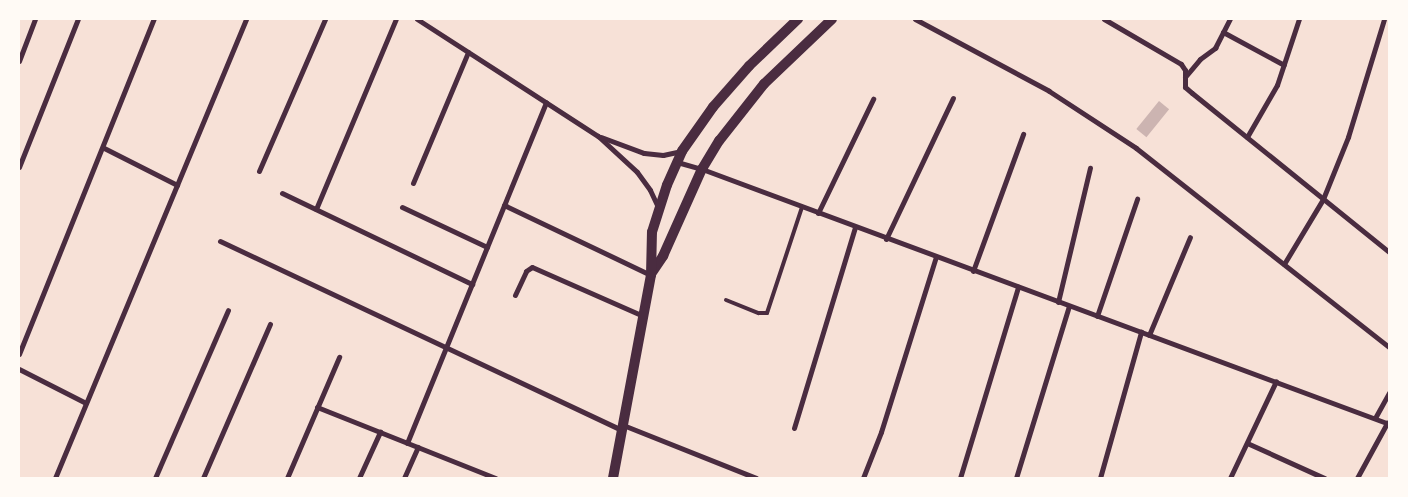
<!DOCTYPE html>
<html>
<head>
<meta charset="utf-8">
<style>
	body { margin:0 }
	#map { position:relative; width:1408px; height:497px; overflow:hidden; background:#f7e1d7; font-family:"Golos Text",sans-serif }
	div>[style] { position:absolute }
	.building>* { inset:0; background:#ccb4b1; transform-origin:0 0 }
	.service>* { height:4px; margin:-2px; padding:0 2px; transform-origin:2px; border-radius:2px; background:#4a2c40 }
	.minor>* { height:5px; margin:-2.5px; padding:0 2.5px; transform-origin:2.5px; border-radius:2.5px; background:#4a2c40 }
	.secondary>* { height:10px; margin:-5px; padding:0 5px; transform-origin:5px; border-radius:5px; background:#4a2c40 }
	span { translate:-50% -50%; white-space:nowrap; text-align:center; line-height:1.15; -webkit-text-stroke:4.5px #fffaf5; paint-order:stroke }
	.frame { position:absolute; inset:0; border:20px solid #fffaf5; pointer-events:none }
</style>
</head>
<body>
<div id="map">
	<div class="building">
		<div style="left:1159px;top:101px;width:13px;height:36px;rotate:39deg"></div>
	</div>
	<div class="service">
		<div style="left:726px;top:300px;width:35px;rotate:22deg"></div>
		<div style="left:759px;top:313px;width:8px"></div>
		<div style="left:767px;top:313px;width:112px;rotate:-71.7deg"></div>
	</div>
	<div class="minor">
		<div style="left:417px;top:19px;width:216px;rotate:32.9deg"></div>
		<div style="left:598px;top:136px;width:53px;rotate:42.7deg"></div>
		<div style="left:637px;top:172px;width:22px;rotate:54deg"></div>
		<div style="left:650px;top:190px;width:21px;rotate:65deg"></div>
		<div style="left:915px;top:19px;width:152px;rotate:28.2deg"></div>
		<div style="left:1049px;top:91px;width:104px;rotate:33.2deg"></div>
		<div style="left:1136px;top:148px;width:322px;rotate:38.2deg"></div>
		<div style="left:1104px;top:19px;width:89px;rotate:30.3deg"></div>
		<div style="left:1181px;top:64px;width:7px;rotate:56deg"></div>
		<div style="left:1185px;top:70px;width:17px;rotate:90deg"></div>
		<div style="left:1185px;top:87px;width:9px;rotate:41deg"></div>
		<div style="left:1192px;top:93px;width:253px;rotate:38.9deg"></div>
		<div style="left:1223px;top:32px;width:69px;rotate:28.4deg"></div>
		<div style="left:19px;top:61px;width:45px;rotate:-69.1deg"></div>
		<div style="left:1185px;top:77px;width:23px;rotate:-50deg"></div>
		<div style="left:1200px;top:59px;width:19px;rotate:-36deg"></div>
		<div style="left:1215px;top:48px;width:33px;rotate:-63deg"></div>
		<div style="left:601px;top:137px;width:46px;rotate:20.4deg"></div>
		<div style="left:644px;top:153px;width:19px;rotate:6deg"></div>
		<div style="left:663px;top:155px;width:19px;rotate:-12deg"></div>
		<div style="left:1247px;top:137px;width:60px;rotate:-60deg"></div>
		<div style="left:1277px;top:85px;width:70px;rotate:-71.6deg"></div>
		<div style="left:104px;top:148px;width:82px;rotate:26.9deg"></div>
		<div style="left:677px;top:162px;width:26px;rotate:16deg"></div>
		<div style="left:702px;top:169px;width:733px;rotate:20.36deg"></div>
		<div style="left:19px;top:167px;width:159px;rotate:-68.3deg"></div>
		<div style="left:259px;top:171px;width:166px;rotate:-66.5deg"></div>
		<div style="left:413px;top:183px;width:142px;rotate:-67.2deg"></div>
		<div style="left:282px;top:193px;width:211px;rotate:25.6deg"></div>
		<div style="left:504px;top:205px;width:163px;rotate:25.5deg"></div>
		<div style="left:402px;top:207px;width:94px;rotate:25.2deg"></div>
		<div style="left:316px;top:209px;width:206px;rotate:-67.2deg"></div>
		<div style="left:818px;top:213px;width:127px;rotate:-64.2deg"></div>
		<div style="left:886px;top:239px;width:156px;rotate:-64.6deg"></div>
		<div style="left:220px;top:241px;width:443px;rotate:25.2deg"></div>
		<div style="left:1284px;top:264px;width:76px;rotate:-59deg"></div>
		<div style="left:1323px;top:199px;width:67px;rotate:-68deg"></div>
		<div style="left:1348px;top:137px;width:123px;rotate:-73deg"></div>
		<div style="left:973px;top:271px;width:146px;rotate:-69.9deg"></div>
		<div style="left:515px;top:295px;width:26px;rotate:-65deg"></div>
		<div style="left:526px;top:271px;width:7px;rotate:-34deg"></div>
		<div style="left:532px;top:267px;width:121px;rotate:23.8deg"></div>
		<div style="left:1058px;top:302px;width:138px;rotate:-76.6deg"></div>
		<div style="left:1097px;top:316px;width:124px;rotate:-71.1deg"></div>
		<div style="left:1149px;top:335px;width:106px;rotate:-67.3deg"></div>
		<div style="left:19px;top:354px;width:361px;rotate:-68.1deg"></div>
		<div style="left:19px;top:369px;width:75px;rotate:26.9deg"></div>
		<div style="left:317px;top:407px;width:192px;rotate:21.7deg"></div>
		<div style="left:1375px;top:418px;width:29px;rotate:-61deg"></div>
		<div style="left:623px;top:425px;width:143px;rotate:21.7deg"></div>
		<div style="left:794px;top:428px;width:210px;rotate:-73.1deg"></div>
		<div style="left:407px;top:443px;width:368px;rotate:-67.8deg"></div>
		<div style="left:1247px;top:443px;width:85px;rotate:24.4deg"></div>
		<div style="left:55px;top:478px;width:497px;rotate:-67.4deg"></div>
		<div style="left:155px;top:478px;width:183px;rotate:-66.5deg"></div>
		<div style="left:203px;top:478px;width:168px;rotate:-66.5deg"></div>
		<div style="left:287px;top:478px;width:132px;rotate:-66.7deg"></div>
		<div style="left:359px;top:478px;width:51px;rotate:-65.5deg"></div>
		<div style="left:404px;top:478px;width:34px;rotate:-66deg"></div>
		<div style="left:863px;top:478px;width:49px;rotate:-68.6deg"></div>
		<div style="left:881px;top:432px;width:183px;rotate:-72.6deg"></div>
		<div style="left:960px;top:478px;width:200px;rotate:-73.1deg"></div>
		<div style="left:1016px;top:478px;width:180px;rotate:-72.9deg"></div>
		<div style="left:1100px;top:478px;width:152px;rotate:-74.3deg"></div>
		<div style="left:1230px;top:478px;width:107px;rotate:-64.6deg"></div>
		<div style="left:1357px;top:478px;width:63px;rotate:-61.4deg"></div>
	</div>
	<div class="secondary">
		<div style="left:651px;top:274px;width:22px;rotate:-56deg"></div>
		<div style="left:663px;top:256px;width:95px;rotate:-65.9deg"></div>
		<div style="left:702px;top:169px;width:33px;rotate:-59deg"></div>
		<div style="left:719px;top:141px;width:73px;rotate:-51.7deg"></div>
		<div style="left:764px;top:84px;width:94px;rotate:-43.7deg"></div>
		<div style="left:613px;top:478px;width:207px;rotate:-79.4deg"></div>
		<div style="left:651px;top:275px;width:43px;rotate:-88.7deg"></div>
		<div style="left:652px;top:232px;width:49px;rotate:-72.3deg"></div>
		<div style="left:667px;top:185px;width:37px;rotate:-66deg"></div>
		<div style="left:682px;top:151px;width:54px;rotate:-54.8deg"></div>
		<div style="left:713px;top:107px;width:55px;rotate:-48.7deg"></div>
		<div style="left:749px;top:66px;width:68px;rotate:-43.8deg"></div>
	</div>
	<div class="frame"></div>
</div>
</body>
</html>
